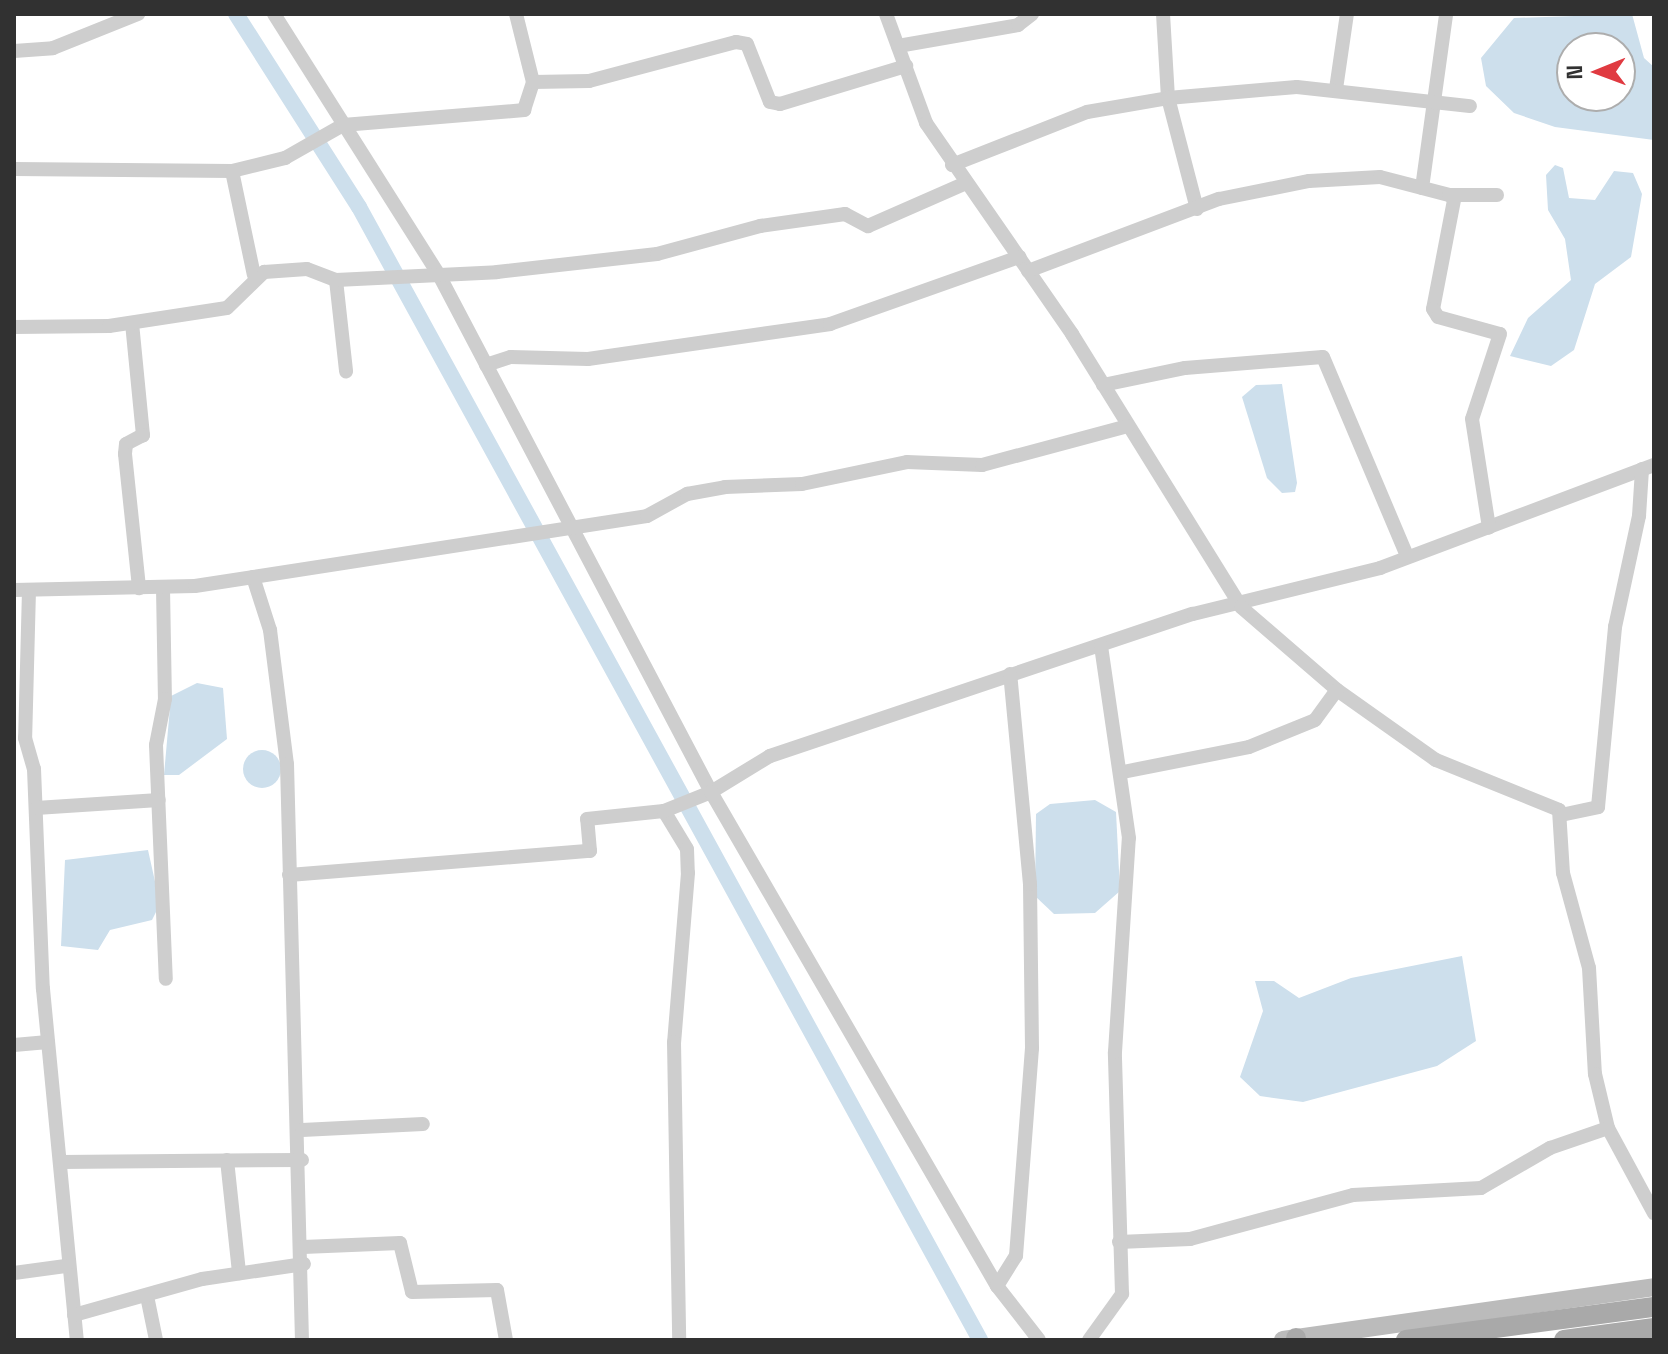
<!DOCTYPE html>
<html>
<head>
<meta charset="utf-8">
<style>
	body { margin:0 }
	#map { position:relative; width:1668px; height:1354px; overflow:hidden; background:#fff; font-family:"Space Grotesk",sans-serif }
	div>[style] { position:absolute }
	.water>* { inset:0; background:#cddfec }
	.round { border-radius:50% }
	.canal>* { height:16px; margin:-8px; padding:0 8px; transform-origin:8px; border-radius:8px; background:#cddfec }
	.street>* { height:14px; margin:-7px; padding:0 7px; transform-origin:7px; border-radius:7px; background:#cecece }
	.secondary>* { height:18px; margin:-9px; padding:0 9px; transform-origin:9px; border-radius:9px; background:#bbb }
	.primary>* { height:20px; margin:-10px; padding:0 10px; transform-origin:10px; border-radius:10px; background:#a9a9a9 }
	span { translate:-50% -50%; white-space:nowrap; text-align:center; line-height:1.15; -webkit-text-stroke:8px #fff; paint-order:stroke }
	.frame { position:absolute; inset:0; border:16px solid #313131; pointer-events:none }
	.north { position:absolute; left:1556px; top:32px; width:80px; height:80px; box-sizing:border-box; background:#fff; border:2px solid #adadad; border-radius:50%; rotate:269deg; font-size:22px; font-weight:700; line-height:32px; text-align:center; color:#313131 }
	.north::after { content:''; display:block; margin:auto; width:28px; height:36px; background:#e03a41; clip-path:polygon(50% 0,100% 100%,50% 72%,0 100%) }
</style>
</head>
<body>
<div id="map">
	<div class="water">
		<div style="clip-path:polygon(evenodd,1632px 14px,1644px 58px,1654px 67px,1654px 140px,1555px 127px,1514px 113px,1486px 86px,1481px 58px,1514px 18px,1632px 14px,1620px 48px,1620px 96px,1572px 96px,1572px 48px,1620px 48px)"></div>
		<div style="clip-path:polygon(1555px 165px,1563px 168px,1569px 198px,1595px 200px,1614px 171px,1633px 173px,1642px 194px,1631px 257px,1595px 284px,1574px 350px,1551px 366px,1510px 356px,1528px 318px,1571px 280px,1565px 239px,1548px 210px,1546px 175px)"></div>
		<div style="clip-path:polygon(1282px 384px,1297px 483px,1295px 492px,1282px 493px,1267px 478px,1242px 397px,1256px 385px)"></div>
		<div style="clip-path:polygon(197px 683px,223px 688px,227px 739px,179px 775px,164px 775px,171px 696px)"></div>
		<div class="round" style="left:243px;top:750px;width:38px;height:38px"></div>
		<div style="clip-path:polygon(1095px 800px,1116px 812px,1120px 891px,1095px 913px,1054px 914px,1035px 896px,1036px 814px,1050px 804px)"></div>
		<div style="clip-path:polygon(148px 850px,160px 904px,152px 920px,110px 930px,98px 950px,61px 946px,65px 860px)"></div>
		<div style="clip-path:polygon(1462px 956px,1476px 1041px,1437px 1066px,1303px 1102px,1260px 1096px,1240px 1077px,1263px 1011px,1255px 981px,1274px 981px,1299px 998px,1351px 978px)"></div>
	</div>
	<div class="canal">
		<div style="left:236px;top:14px;width:229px;rotate:57.5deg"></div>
		<div style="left:359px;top:207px;width:1292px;rotate:61.27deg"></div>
	</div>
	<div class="street">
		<div style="left:274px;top:14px;width:309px;rotate:57.7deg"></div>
		<div style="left:439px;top:275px;width:584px;rotate:62.25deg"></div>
		<div style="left:711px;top:792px;width:69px;rotate:-31.4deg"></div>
		<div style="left:770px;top:756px;width:446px;rotate:-18.6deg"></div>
		<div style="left:1193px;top:614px;width:193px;rotate:-13.8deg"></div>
		<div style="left:1380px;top:568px;width:293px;rotate:-20.6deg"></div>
		<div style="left:516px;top:14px;width:70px;rotate:76deg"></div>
		<div style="left:886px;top:14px;width:116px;rotate:69.8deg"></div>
		<div style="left:926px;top:123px;width:257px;rotate:55.3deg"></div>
		<div style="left:1072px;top:334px;width:321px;rotate:58.2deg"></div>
		<div style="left:1241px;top:607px;width:127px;rotate:40.8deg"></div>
		<div style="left:1337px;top:690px;width:121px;rotate:35.3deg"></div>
		<div style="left:1436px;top:760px;width:133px;rotate:22.1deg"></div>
		<div style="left:1559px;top:810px;width:63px;rotate:86.4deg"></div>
		<div style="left:1563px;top:873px;width:98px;rotate:74.7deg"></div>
		<div style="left:1589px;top:968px;width:106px;rotate:86.8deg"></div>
		<div style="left:1595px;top:1074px;width:56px;rotate:76.5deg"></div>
		<div style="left:1608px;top:1128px;width:97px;rotate:61.6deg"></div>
		<div style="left:898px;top:46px;width:122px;rotate:-9.9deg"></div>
		<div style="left:1018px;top:25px;width:18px;rotate:-38deg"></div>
		<div style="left:14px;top:51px;width:39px;rotate:-4deg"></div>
		<div style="left:53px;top:48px;width:92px;rotate:-21.8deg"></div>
		<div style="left:1336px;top:89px;width:76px;rotate:-81.7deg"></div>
		<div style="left:952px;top:165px;width:145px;rotate:-21.4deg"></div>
		<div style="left:1087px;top:112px;width:82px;rotate:-9.8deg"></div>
		<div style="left:1168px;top:98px;width:84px;rotate:-93.4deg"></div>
		<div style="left:14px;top:169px;width:218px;rotate:0.5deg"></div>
		<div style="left:232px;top:171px;width:55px;rotate:-13.8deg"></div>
		<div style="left:285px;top:158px;width:67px;rotate:-29.6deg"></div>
		<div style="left:343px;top:125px;width:182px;rotate:-4.7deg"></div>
		<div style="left:524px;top:110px;width:29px;rotate:-72deg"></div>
		<div style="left:533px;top:82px;width:56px;rotate:-1deg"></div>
		<div style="left:589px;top:81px;width:152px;rotate:-14.9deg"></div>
		<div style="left:736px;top:42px;width:11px;rotate:10deg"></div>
		<div style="left:747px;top:44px;width:62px;rotate:68.4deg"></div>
		<div style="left:770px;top:102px;width:10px;rotate:11deg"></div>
		<div style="left:780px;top:104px;width:132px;rotate:-16.8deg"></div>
		<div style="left:232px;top:171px;width:106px;rotate:78.1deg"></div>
		<div style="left:1422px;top:188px;width:176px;rotate:-82.1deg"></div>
		<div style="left:1455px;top:195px;width:116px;rotate:100.9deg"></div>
		<div style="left:1433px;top:309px;width:9px;rotate:58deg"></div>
		<div style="left:1438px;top:317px;width:64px;rotate:15.3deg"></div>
		<div style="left:1500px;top:334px;width:89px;rotate:108.2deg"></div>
		<div style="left:1472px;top:419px;width:110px;rotate:81.1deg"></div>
		<div style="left:1197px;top:209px;width:115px;rotate:-104.6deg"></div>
		<div style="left:1168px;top:98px;width:129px;rotate:-4.9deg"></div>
		<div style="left:1297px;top:87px;width:174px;rotate:6.3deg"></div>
		<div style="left:1028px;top:271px;width:204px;rotate:-20.7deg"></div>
		<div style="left:1219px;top:199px;width:92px;rotate:-11.3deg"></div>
		<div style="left:1309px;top:181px;width:71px;rotate:-3.2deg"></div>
		<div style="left:1380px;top:177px;width:71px;rotate:14.6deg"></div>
		<div style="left:1449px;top:195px;width:48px"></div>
		<div style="left:336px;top:280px;width:92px;rotate:83.7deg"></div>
		<div style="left:132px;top:323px;width:113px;rotate:84.4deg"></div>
		<div style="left:143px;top:435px;width:19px;rotate:152deg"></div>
		<div style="left:126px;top:444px;width:10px;rotate:96deg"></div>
		<div style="left:125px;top:454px;width:135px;rotate:84deg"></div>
		<div style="left:14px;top:327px;width:95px;rotate:-0.6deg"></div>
		<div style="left:109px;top:326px;width:119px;rotate:-8.7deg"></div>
		<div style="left:227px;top:308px;width:52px;rotate:-44.2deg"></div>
		<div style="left:264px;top:272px;width:43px;rotate:-4deg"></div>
		<div style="left:307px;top:269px;width:31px;rotate:21deg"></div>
		<div style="left:336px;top:280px;width:161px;rotate:-2.8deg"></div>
		<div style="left:497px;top:272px;width:161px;rotate:-6.4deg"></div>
		<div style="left:657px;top:254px;width:107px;rotate:-15.2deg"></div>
		<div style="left:760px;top:226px;width:86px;rotate:-8deg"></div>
		<div style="left:845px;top:214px;width:26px;rotate:28deg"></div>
		<div style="left:868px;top:226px;width:107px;rotate:-23.7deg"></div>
		<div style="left:486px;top:365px;width:26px;rotate:-18deg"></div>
		<div style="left:511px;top:357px;width:77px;rotate:1.5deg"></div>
		<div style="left:588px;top:359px;width:245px;rotate:-8.2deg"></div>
		<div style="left:830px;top:324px;width:201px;rotate:-19.5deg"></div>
		<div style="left:1103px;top:385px;width:84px;rotate:-11.7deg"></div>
		<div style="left:1185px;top:368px;width:138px;rotate:-4.6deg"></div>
		<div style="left:1323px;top:357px;width:216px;rotate:67.1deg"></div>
		<div style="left:253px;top:577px;width:56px;rotate:72.2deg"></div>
		<div style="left:270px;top:630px;width:135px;rotate:82.8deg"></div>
		<div style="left:287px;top:764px;width:576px;rotate:88.51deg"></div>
		<div style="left:163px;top:588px;width:111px;rotate:89deg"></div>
		<div style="left:165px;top:699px;width:47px;rotate:101.1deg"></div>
		<div style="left:156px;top:745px;width:234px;rotate:87.6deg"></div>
		<div style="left:14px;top:590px;width:181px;rotate:-1.3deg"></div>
		<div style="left:195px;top:586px;width:457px;rotate:-8.8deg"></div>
		<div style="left:647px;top:516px;width:46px;rotate:-28.8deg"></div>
		<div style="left:687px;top:494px;width:39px;rotate:-10deg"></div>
		<div style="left:725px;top:487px;width:77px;rotate:-2.2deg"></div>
		<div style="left:802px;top:484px;width:107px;rotate:-11.8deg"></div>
		<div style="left:907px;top:462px;width:75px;rotate:2.3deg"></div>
		<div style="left:982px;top:465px;width:151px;rotate:-15deg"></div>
		<div style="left:29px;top:590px;width:148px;rotate:91.5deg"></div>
		<div style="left:25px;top:738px;width:32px;rotate:74deg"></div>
		<div style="left:34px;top:769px;width:220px;rotate:87.7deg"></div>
		<div style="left:43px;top:989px;width:353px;rotate:84.5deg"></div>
		<div style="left:1123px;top:772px;width:128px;rotate:-11.2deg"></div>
		<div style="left:1249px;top:747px;width:71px;rotate:-22.2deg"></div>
		<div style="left:1315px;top:720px;width:37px;rotate:-54deg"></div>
		<div style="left:36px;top:808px;width:123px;rotate:-3.7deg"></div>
		<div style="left:664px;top:811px;width:44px;rotate:58.8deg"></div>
		<div style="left:687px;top:849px;width:24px;rotate:88deg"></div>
		<div style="left:688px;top:873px;width:170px;rotate:94.7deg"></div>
		<div style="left:674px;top:1042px;width:298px;rotate:89deg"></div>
		<div style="left:1561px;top:815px;width:38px;rotate:-12deg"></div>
		<div style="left:1598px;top:807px;width:181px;rotate:-84.6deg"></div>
		<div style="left:1615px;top:627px;width:114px;rotate:-77.8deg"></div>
		<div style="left:1639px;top:516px;width:47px;rotate:-86.3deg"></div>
		<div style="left:289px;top:875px;width:302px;rotate:-4.6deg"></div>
		<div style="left:590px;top:851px;width:32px;rotate:-95deg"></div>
		<div style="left:587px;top:819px;width:77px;rotate:-5.9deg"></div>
		<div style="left:664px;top:811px;width:51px;rotate:-22deg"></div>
		<div style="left:711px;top:792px;width:571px;rotate:59.93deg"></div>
		<div style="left:997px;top:1286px;width:68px;rotate:52.1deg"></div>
		<div style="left:14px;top:1045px;width:34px;rotate:-5deg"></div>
		<div style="left:302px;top:1130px;width:121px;rotate:-2.8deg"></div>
		<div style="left:227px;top:1160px;width:114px;rotate:83.9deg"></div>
		<div style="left:61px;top:1162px;width:241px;rotate:-0.5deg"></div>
		<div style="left:1119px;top:1242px;width:71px;rotate:-2.4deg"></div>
		<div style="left:1190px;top:1239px;width:169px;rotate:-15.1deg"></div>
		<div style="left:1353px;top:1195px;width:128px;rotate:-3.1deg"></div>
		<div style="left:1481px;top:1188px;width:80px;rotate:-30.1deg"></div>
		<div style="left:1550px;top:1148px;width:61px;rotate:-19deg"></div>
		<div style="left:303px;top:1247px;width:97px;rotate:-2.4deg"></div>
		<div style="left:400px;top:1243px;width:50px;rotate:76.2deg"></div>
		<div style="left:412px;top:1292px;width:85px;rotate:-1.3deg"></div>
		<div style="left:497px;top:1290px;width:51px;rotate:79.8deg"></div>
		<div style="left:14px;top:1273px;width:52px;rotate:-7.7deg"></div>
		<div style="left:997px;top:1286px;width:36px;rotate:-58deg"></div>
		<div style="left:1016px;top:1256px;width:209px;rotate:-85.6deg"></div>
		<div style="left:1032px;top:1048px;width:164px;rotate:-90.7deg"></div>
		<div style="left:1030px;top:884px;width:211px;rotate:-95.4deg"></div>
		<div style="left:147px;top:1296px;width:45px;rotate:78.4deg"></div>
		<div style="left:74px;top:1315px;width:133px;rotate:-15.7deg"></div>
		<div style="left:202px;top:1279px;width:103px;rotate:-8.4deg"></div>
		<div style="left:1089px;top:1340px;width:57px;rotate:-54.3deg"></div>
		<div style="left:1122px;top:1294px;width:242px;rotate:-91.7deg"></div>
		<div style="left:1115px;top:1052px;width:214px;rotate:-86.3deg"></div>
		<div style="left:1129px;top:838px;width:194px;rotate:-98.3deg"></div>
	</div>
	<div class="secondary">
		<div style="left:1283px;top:1340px;width:375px;rotate:-8.1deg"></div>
	</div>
	<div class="primary">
		<div style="left:1296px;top:1338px;width:2px;rotate:90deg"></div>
		<div style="left:1406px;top:1340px;width:250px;rotate:-7.6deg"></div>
		<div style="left:1564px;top:1340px;width:91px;rotate:-7.6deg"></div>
	</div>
	<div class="frame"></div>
	<div class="north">N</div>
</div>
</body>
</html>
